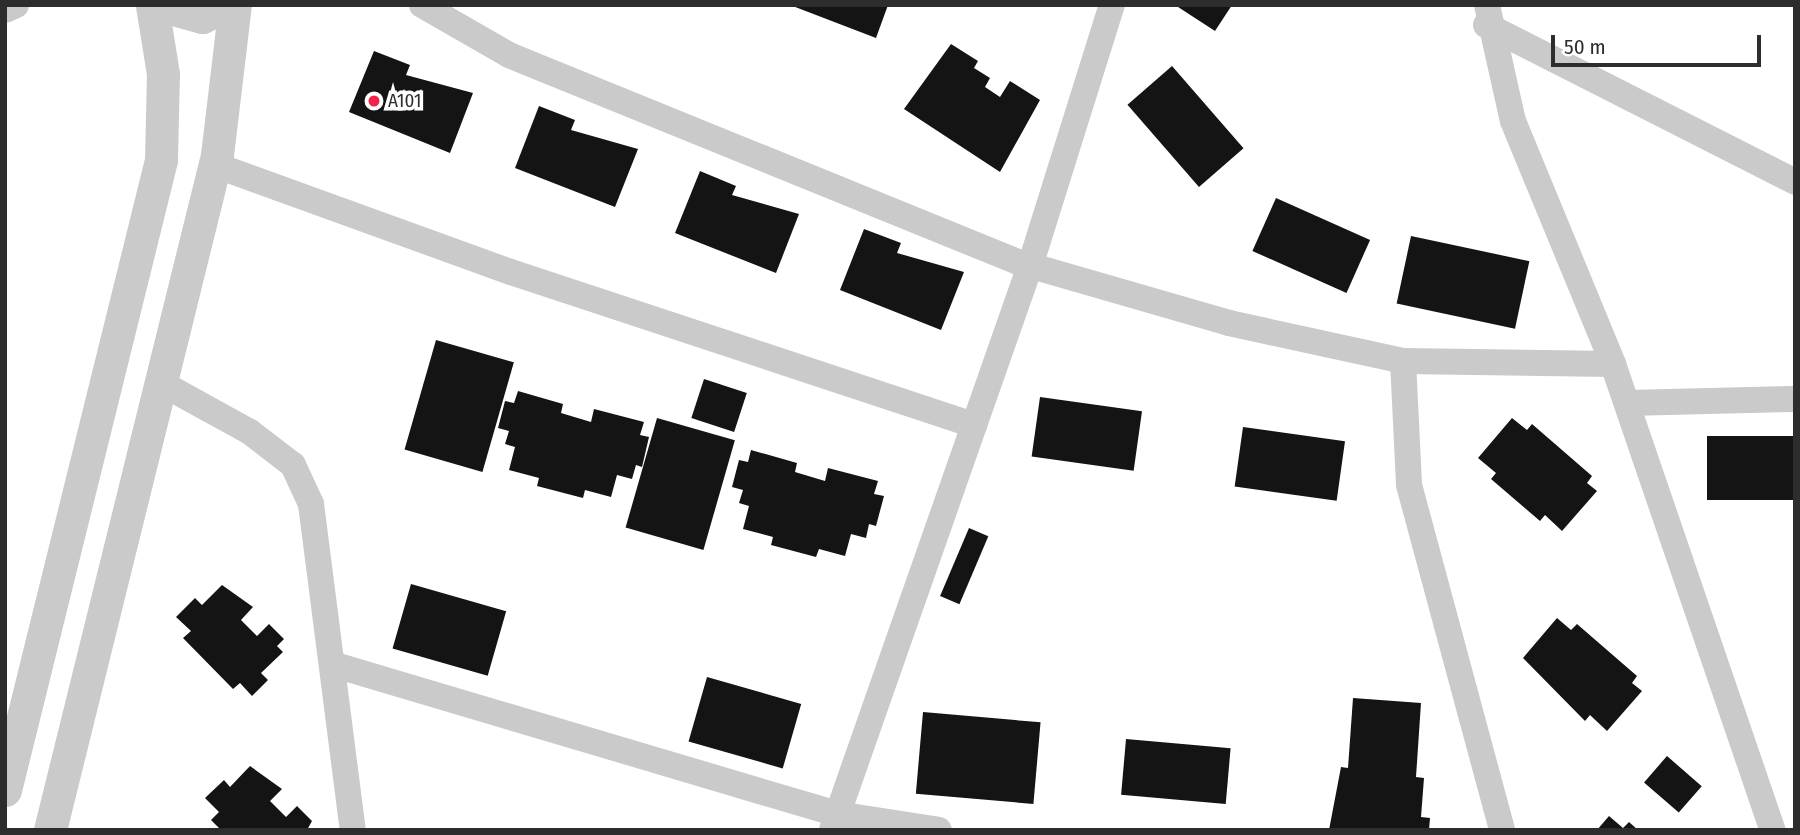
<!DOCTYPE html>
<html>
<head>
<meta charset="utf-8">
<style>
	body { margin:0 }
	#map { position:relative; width:1800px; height:835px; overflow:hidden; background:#fff; font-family:"Fira Sans Condensed",sans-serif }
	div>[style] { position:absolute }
	.building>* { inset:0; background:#141414; transform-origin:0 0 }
	.minor>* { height:26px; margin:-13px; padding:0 13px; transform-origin:13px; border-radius:13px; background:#cacaca }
	.tertiary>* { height:33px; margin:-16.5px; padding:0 16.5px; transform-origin:16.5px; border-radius:16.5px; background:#cacaca }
	.dots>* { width:19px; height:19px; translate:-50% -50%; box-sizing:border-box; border:4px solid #fff; border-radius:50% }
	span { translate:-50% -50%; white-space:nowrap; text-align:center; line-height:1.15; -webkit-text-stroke:7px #fff; paint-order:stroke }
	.poi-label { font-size:19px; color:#2d2d2d }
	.left { translate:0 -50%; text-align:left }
	.frame { position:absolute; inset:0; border:7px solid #2d2d2d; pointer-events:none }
	.scale { position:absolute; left:1551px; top:35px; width:210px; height:32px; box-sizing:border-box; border:4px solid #2d2d2d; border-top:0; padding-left:9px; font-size:21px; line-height:24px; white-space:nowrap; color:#2d2d2d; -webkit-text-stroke:5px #fff; paint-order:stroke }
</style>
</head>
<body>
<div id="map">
	<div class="building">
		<div style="clip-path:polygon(790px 5px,888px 5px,876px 38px)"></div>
		<div style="clip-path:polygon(1175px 5px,1232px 5px,1215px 31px)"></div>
		<div style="clip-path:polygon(951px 44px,978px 61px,974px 68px,990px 78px,985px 87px,1000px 97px,1010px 81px,1040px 100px,1000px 172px,904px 109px)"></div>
		<div style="clip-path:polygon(374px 51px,410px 65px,406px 75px,473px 93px,450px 153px,349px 112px)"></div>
		<div style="left:1172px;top:66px;width:109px;height:59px;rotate:49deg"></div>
		<div style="clip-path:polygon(539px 106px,575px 120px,571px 130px,638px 149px,615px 207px,515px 168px)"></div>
		<div style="clip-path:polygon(700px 171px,736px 186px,732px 195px,799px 214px,776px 273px,675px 233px)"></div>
		<div style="left:1276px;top:198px;width:103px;height:58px;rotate:24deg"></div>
		<div style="clip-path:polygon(864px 229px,901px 243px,897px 253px,964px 272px,941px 330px,840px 290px)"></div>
		<div style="left:1411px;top:236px;width:121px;height:69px;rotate:12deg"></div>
		<div style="left:436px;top:340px;width:81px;height:114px;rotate:16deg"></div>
		<div style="left:704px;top:379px;width:45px;height:41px;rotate:18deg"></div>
		<div style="clip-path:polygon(518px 391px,563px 404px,561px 413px,591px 422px,594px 409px,644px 422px,640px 435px,649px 437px,642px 467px,636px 465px,632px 479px,617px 475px,611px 497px,585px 490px,583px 498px,537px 486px,539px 478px,509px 470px,515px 447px,505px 444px,509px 431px,498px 428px,505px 401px,514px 403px)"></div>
		<div style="left:1040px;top:397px;width:103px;height:60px;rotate:8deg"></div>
		<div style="left:657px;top:418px;width:81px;height:114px;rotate:16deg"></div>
		<div style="clip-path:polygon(1512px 418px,1527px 430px,1532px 424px,1592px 476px,1587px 483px,1597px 491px,1562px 531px,1545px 515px,1540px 521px,1491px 479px,1496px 473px,1478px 458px)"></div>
		<div style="left:1243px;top:427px;width:103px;height:60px;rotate:8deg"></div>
		<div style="left:1795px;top:436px;width:64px;height:88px;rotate:90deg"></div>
		<div style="clip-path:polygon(751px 450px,797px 463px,795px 472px,825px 481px,828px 468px,878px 481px,874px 494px,884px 496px,876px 526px,869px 524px,866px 538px,851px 534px,845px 556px,819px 549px,816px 557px,771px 545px,773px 537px,743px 529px,749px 506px,739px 503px,743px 490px,732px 487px,739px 460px,748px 462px)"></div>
		<div style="left:969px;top:528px;width:21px;height:74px;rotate:23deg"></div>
		<div style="left:411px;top:584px;width:99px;height:67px;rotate:16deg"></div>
		<div style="clip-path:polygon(222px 585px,253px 607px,241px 620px,257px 636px,269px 624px,284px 639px,277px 646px,283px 652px,261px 673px,268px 680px,252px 696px,240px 683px,233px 689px,183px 638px,191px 631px,176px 617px,195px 598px,202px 605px)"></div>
		<div style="clip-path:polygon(1557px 618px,1571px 630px,1577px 624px,1637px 676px,1632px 683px,1642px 691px,1607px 731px,1590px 715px,1585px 721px,1523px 658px)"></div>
		<div style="left:707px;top:677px;width:98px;height:67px;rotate:16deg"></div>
		<div style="clip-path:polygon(1353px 698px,1421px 703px,1416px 777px,1424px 778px,1421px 817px,1430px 818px,1429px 830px,1329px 830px,1341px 767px,1348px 768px)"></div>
		<div style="left:923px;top:712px;width:118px;height:82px;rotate:5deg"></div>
		<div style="left:1126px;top:739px;width:105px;height:56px;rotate:5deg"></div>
		<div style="left:1667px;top:756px;width:46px;height:35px;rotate:41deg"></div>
		<div style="clip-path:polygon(250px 766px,282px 789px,270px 801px,286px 817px,297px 806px,312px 821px,307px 830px,221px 830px,211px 820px,219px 812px,205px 798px,224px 780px,230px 787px)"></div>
		<div style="clip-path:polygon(1609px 816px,1623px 828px,1629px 822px,1638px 830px,1597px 830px)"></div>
	</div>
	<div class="minor">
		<div style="left:422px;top:5px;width:100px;rotate:29.9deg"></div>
		<div style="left:509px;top:55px;width:549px;rotate:22.13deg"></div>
		<div style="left:1018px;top:262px;width:220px;rotate:16.1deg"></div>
		<div style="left:1229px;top:323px;width:178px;rotate:12.3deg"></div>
		<div style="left:1403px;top:361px;width:210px;rotate:0.8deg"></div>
		<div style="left:1487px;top:5px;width:119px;rotate:77.4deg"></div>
		<div style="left:1513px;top:121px;width:263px;rotate:67.6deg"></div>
		<div style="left:1613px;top:364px;width:493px;rotate:71.1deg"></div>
		<div style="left:5px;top:10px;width:12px;rotate:-24deg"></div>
		<div style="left:1486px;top:25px;width:347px;rotate:26.9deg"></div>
		<div style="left:215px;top:165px;width:315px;rotate:19.9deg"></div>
		<div style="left:511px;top:272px;width:488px;rotate:18.3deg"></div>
		<div style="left:1403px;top:361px;width:124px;rotate:87.2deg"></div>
		<div style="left:1409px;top:485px;width:357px;rotate:74.9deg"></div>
		<div style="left:161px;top:383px;width:102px;rotate:28.8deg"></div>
		<div style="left:250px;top:432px;width:54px;rotate:37.5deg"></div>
		<div style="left:293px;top:465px;width:43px;rotate:65.2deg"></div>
		<div style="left:311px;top:504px;width:329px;rotate:82.7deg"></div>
		<div style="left:1627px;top:403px;width:168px;rotate:-1.4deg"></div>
		<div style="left:335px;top:665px;width:524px;rotate:16.53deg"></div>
		<div style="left:837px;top:814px;width:103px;rotate:8.9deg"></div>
		<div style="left:832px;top:830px;width:598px;rotate:-70.66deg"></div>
		<div style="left:1030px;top:266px;width:274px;rotate:-72.6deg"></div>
	</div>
	<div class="tertiary">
		<div style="left:159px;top:5px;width:45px;rotate:15.6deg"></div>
		<div style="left:202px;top:17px;width:29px;rotate:-25deg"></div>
		<div style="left:5px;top:790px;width:649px;rotate:-76.09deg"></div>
		<div style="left:161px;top:160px;width:86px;rotate:-88.7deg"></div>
		<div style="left:163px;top:74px;width:70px;rotate:-99.1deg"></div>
		<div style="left:50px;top:830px;width:695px;rotate:-76.1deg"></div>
		<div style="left:217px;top:155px;width:151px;rotate:-83.2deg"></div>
	</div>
	<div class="dots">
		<div style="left:374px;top:101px;background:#ef244b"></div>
	</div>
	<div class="poi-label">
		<span class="left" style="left:388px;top:101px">A101</span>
	</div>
	<div class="frame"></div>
	<div class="scale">50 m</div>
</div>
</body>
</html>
